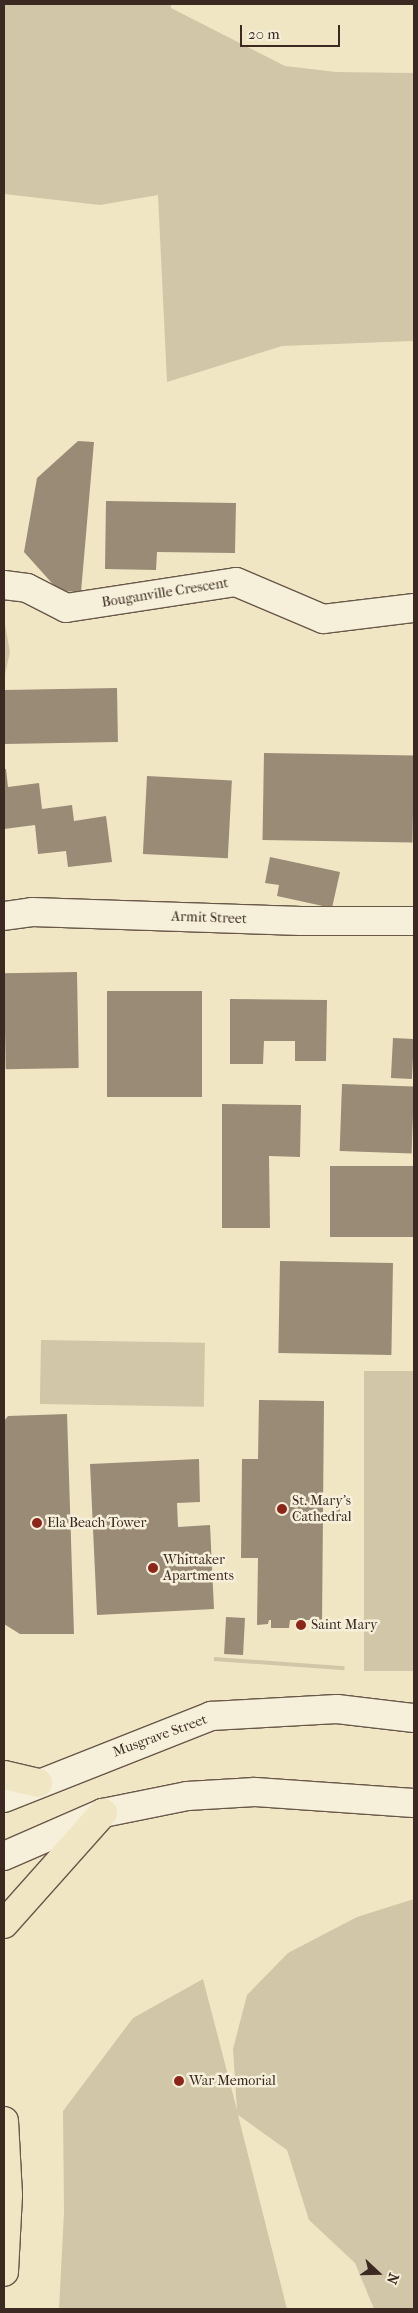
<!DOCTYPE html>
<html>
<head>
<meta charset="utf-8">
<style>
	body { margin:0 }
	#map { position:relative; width:418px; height:2313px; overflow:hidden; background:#f1e6c4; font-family:"IM FELL French Canon",serif }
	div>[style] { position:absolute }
	.green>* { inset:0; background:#d2c6a8; transform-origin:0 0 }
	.building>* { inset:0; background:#9a8b76; transform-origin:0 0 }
	.roads { filter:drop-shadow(1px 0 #68584a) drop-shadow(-1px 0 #68584a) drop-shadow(0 1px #68584a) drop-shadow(0 -1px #68584a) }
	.minor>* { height:28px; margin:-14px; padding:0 14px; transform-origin:14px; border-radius:14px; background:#f6efd9 }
	.highway>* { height:28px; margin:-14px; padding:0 14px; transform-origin:14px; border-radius:14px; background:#f1e6c4 }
	.dots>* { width:14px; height:14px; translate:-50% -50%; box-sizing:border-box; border:2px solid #f6efd9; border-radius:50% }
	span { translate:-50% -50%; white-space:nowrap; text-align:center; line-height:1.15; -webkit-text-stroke:5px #f6efd9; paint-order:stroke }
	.street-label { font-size:14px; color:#3b2922 }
	.poi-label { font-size:14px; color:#3b2922 }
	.left { translate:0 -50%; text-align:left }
	.frame { position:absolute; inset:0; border:5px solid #3b2922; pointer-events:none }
	.north { position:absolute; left:353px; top:2248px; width:50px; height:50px; -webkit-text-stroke:4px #f6efd9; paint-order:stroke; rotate:111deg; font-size:14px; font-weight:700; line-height:20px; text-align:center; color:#3b2922 }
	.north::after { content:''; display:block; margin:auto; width:18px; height:22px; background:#3b2922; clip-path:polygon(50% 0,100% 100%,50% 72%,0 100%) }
	.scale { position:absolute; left:240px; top:25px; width:100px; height:22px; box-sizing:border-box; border:2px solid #3b2922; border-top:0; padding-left:6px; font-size:15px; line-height:18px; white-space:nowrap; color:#3b2922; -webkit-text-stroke:4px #f6efd9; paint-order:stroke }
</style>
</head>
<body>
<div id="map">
	<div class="green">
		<div style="clip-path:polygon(4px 4px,171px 4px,171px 8px,285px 66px,336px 72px,414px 73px,414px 341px,282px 346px,167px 382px,158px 195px,100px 205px,4px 194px)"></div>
		<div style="clip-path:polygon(4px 619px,10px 652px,4px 679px)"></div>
		<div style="left:41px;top:1340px;width:164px;height:64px;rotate:1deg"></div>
		<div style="left:364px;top:1371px;width:50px;height:300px"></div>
		<div style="left:214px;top:1657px;width:131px;height:4px;rotate:4deg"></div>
		<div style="clip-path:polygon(414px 1899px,414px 2309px,374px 2309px,355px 2263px,309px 2220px,287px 2150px,238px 2115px,287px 2309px,59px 2309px,64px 2212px,63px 2111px,133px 2018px,203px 1979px,237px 2110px,233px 2049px,247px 1995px,288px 1953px,357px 1917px)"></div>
	</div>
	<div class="building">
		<div style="clip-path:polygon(78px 441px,94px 442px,81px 592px,59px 591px,24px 552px,37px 478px)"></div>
		<div style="clip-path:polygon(106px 501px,236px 503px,235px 553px,157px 552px,156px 570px,105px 569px)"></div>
		<div style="left:117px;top:688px;width:54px;height:113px;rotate:89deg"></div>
		<div style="left:264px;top:753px;width:150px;height:87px;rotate:1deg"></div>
		<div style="clip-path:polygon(4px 769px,6px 769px,8px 787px,39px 783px,42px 809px,72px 805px,74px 821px,106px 816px,112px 862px,68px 867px,66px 851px,38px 854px,35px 825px,4px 829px)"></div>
		<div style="left:147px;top:776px;width:85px;height:78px;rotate:3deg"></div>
		<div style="clip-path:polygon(270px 857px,340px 872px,332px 908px,277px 896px,279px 885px,265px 883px)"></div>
		<div style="left:77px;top:972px;width:96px;height:73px;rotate:89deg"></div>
		<div style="left:107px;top:991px;width:95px;height:106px"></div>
		<div style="clip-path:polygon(230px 999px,327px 1000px,326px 1061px,295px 1061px,295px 1041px,264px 1041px,263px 1064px,230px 1064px)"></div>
		<div style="left:393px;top:1038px;width:21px;height:40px;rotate:3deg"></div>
		<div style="left:342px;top:1084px;width:72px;height:67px;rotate:2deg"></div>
		<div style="clip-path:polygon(222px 1104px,301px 1105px,300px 1157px,269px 1156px,270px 1228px,222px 1228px)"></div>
		<div style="left:414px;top:1166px;width:71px;height:84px;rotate:90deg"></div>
		<div style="left:280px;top:1261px;width:113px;height:92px;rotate:1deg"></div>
		<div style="clip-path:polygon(259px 1400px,324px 1401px,322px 1625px,314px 1626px,314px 1620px,290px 1620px,289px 1628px,271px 1628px,271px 1620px,269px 1620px,268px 1624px,257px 1625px,258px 1558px,241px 1558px,242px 1459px,258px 1459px)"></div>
		<div style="clip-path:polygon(67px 1414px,74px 1634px,20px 1634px,4px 1624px,4px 1421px,8px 1416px)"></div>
		<div style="clip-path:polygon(199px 1459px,200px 1502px,177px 1503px,178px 1527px,210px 1525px,214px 1609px,97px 1615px,90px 1464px)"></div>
		<div style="left:334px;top:1497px;width:6px;height:19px"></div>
		<div style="left:226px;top:1617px;width:19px;height:37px;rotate:3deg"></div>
	</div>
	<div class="roads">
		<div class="minor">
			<div style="left:4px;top:585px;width:23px;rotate:7deg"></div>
			<div style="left:27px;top:588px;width:44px;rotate:27.1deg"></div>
			<div style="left:66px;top:608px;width:172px;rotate:-8.7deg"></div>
			<div style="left:236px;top:582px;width:95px;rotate:23deg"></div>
			<div style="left:323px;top:619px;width:92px;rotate:-6.9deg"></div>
			<div style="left:4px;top:916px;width:28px;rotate:-8deg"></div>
			<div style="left:32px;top:912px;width:269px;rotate:1.9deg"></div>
			<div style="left:301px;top:921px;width:113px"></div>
			<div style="left:4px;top:1798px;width:223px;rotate:-21.6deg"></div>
			<div style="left:211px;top:1716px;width:126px;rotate:-3.2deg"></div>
			<div style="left:337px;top:1709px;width:78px;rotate:6.7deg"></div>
			<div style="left:4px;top:1856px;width:108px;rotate:-23.5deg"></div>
			<div style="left:103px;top:1813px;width:86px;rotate:-11.4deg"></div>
			<div style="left:187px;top:1796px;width:68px;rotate:-3.4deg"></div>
			<div style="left:255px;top:1792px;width:159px;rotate:4deg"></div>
		</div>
		<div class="highway">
			<div style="left:4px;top:1775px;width:35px;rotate:13deg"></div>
			<div style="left:4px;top:1924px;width:149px;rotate:-48.3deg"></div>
			<div style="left:4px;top:2121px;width:74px;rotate:86.9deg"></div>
			<div style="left:8px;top:2195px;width:77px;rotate:93deg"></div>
		</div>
	</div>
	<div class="dots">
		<div style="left:282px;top:1509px;background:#8f2418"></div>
		<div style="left:37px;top:1523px;background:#8f2418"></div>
		<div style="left:153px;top:1568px;background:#8f2418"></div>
		<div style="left:301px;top:1625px;background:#8f2418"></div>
		<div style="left:179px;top:2081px;background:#8f2418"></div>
	</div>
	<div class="street-label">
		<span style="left:165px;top:593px;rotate:-9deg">Bouganville Crescent</span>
		<span style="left:209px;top:918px;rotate:2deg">Armit Street</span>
		<span style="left:160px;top:1736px;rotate:-20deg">Musgrave Street</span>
	</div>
	<div class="poi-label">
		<span class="left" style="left:292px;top:1509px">St. Mary’s<br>Cathedral</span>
		<span class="left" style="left:47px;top:1523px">Ela Beach Tower</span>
		<span class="left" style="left:163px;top:1568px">Whittaker<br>Apartments</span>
		<span class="left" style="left:311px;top:1625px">Saint Mary</span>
		<span class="left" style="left:189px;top:2081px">War Memorial</span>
	</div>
	<div class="frame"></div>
	<div class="north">N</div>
	<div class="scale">20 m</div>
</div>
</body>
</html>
